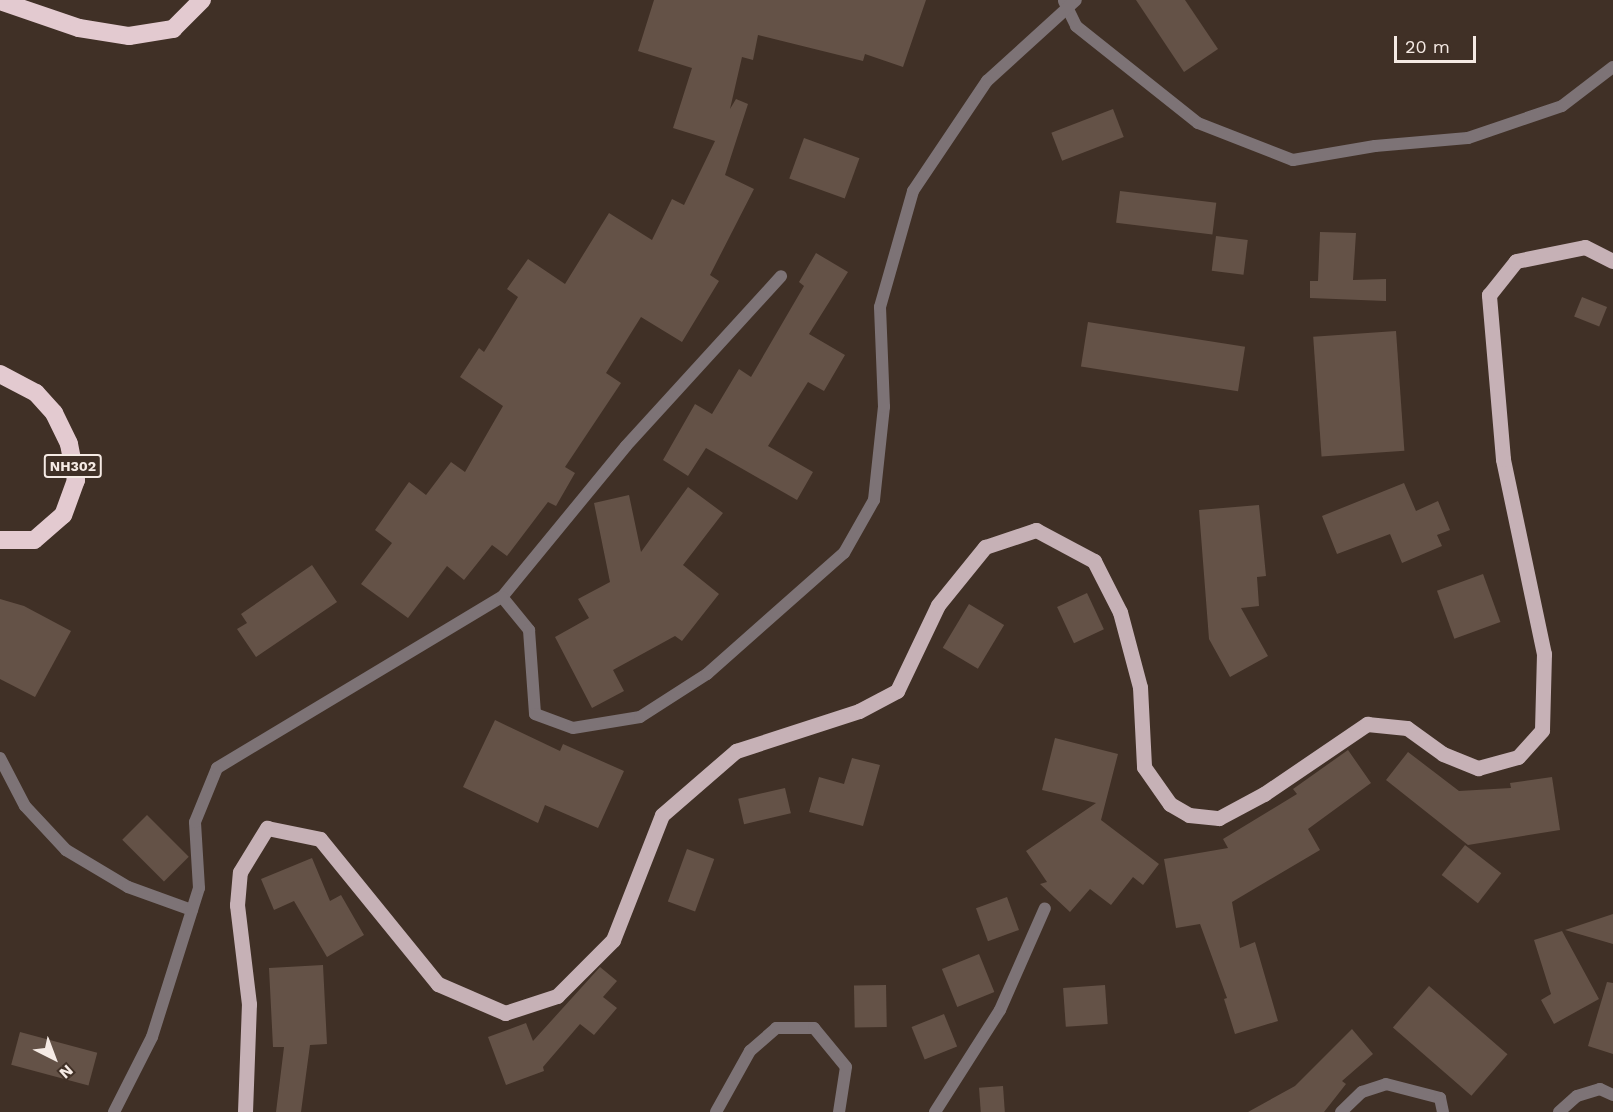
<!DOCTYPE html>
<html>
<head>
<meta charset="utf-8">
<style>
	body { margin:0 }
	#map { position:relative; width:1613px; height:1112px; overflow:hidden; background:#403026; font-family:"Work Sans",sans-serif }
	div>[style] { position:absolute }
	.building>* { inset:0; background:#645247; transform-origin:0 0 }
	.street>* { height:12px; margin:-6px; padding:0 6px; transform-origin:6px; border-radius:6px; background:#7d7376 }
	.primary>* { height:15px; margin:-7.5px; padding:0 7.5px; transform-origin:7.5px; border-radius:7.5px; background:#c6b1b6 }
	.highway>* { height:18px; margin:-9px; padding:0 9px; transform-origin:9px; border-radius:9px; background:#e3cad0 }
	span { translate:-50% -50%; white-space:nowrap; text-align:center; line-height:1.15; -webkit-text-stroke:6px #403026; paint-order:stroke }
	.shield-label span { padding:2px 4px; background:#403026; border:2px solid; border-radius:4px; -webkit-text-stroke-width:0 }
	.shield-label { font-size:14px; color:#f5eae4; font-weight:700 }
	.north { position:absolute; left:24px; top:1028px; width:60px; height:60px; -webkit-text-stroke:4px #403026; paint-order:stroke; rotate:138deg; font-size:16px; font-weight:700; line-height:24px; text-align:center; color:#f5eae4 }
	.north::after { content:''; display:block; margin:auto; width:21px; height:27px; background:#f5eae4; clip-path:polygon(50% 0,100% 100%,50% 72%,0 100%) }
	.scale { position:absolute; left:1394px; top:36px; width:82px; height:27px; box-sizing:border-box; border:3px solid #f5eae4; border-top:0; padding-left:8px; font-size:18px; line-height:21px; white-space:nowrap; color:#f5eae4; -webkit-text-stroke:4px #403026; paint-order:stroke }
</style>
</head>
<body>
<div id="map">
	<div class="building">
		<div style="clip-path:polygon(654px 0,926px 0,903px 67px,865px 54px,863px 61px,758px 35px,753px 60px,742px 57px,730px 109px,736px 99px,748px 104px,725px 175px,754px 189px,710px 275px,719px 281px,682px 342px,641px 317px,606px 373px,621px 383px,565px 467px,575px 473px,556px 506px,548px 502px,507px 556px,492px 545px,464px 580px,447px 566px,408px 618px,361px 584px,392px 543px,375px 530px,409px 482px,426px 495px,451px 462px,465px 472px,503px 406px,460px 377px,479px 348px,484px 352px,518px 297px,507px 289px,528px 259px,565px 284px,609px 213px,652px 240px,672px 199px,684px 205px,715px 141px,673px 128px,692px 68px,638px 51px)"></div>
		<div style="clip-path:polygon(1136px 0,1185px 0,1218px 49px,1184px 72px)"></div>
		<div style="left:1113px;top:109px;width:30px;height:66px;rotate:69deg"></div>
		<div style="left:804px;top:138px;width:59px;height:43px;rotate:20deg"></div>
		<div style="left:1120px;top:191px;width:97px;height:32px;rotate:7deg"></div>
		<div style="clip-path:polygon(1320px 232px,1356px 233px,1353px 280px,1386px 279px,1386px 301px,1310px 298px,1310px 281px,1318px 281px)"></div>
		<div style="left:1216px;top:236px;width:32px;height:35px;rotate:7deg"></div>
		<div style="clip-path:polygon(816px 253px,848px 272px,809px 334px,845px 355px,824px 391px,808px 382px,768px 446px,813px 472px,797px 500px,706px 448px,688px 476px,663px 460px,695px 404px,712px 414px,739px 369px,751px 377px,804px 286px,799px 282px)"></div>
		<div style="left:1582px;top:297px;width:27px;height:21px;rotate:22deg"></div>
		<div style="left:1088px;top:322px;width:159px;height:45px;rotate:9deg"></div>
		<div style="left:1396px;top:331px;width:120px;height:83px;rotate:86deg"></div>
		<div style="clip-path:polygon(1404px 483px,1416px 511px,1438px 501px,1450px 530px,1437px 535px,1442px 546px,1402px 563px,1390px 534px,1337px 554px,1322px 516px)"></div>
		<div style="clip-path:polygon(688px 487px,723px 513px,683px 565px,719px 594px,682px 641px,675px 636px,613px 670px,624px 691px,592px 708px,555px 637px,589px 618px,578px 599px,610px 582px,594px 503px,629px 495px,641px 552px)"></div>
		<div style="clip-path:polygon(1259px 505px,1266px 576px,1257px 577px,1259px 606px,1241px 608px,1268px 656px,1230px 677px,1209px 639px,1199px 510px)"></div>
		<div style="clip-path:polygon(312px 565px,337px 602px,256px 657px,237px 629px,247px 623px,241px 614px)"></div>
		<div style="left:1483px;top:574px;width:51px;height:49px;rotate:70deg"></div>
		<div style="left:1087px;top:593px;width:40px;height:33px;rotate:65deg"></div>
		<div style="clip-path:polygon(0 599px,24px 606px,71px 631px,35px 697px,0 679px)"></div>
		<div style="left:969px;top:604px;width:41px;height:51px;rotate:31deg"></div>
		<div style="clip-path:polygon(495px 720px,560px 751px,563px 744px,624px 771px,598px 828px,545px 805px,538px 823px,463px 787px)"></div>
		<div style="clip-path:polygon(1055px 738px,1118px 754px,1101px 820px,1159px 864px,1143px 885px,1133px 877px,1111px 905px,1090px 889px,1070px 912px,1040px 884px,1047px 882px,1026px 851px,1096px 803px,1042px 790px)"></div>
		<div style="clip-path:polygon(1348px 750px,1371px 783px,1308px 829px,1320px 850px,1232px 902px,1240px 948px,1255px 942px,1278px 1021px,1235px 1034px,1224px 999px,1227px 998px,1200px 924px,1176px 928px,1164px 859px,1228px 848px,1223px 839px,1297px 794px,1293px 789px)"></div>
		<div style="clip-path:polygon(1408px 752px,1459px 791px,1511px 788px,1510px 783px,1552px 777px,1560px 830px,1468px 845px,1386px 780px)"></div>
		<div style="clip-path:polygon(852px 758px,880px 765px,863px 826px,809px 812px,819px 777px,844px 784px)"></div>
		<div style="left:785px;top:788px;width:26px;height:48px;rotate:77deg"></div>
		<div style="left:147px;top:815px;width:59px;height:35px;rotate:45deg"></div>
		<div style="left:1465px;top:845px;width:46px;height:38px;rotate:38deg"></div>
		<div style="left:687px;top:849px;width:29px;height:56px;rotate:20deg"></div>
		<div style="clip-path:polygon(312px 858px,330px 901px,341px 895px,364px 935px,327px 957px,294px 901px,274px 910px,261px 879px)"></div>
		<div style="left:1007px;top:897px;width:35px;height:33px;rotate:70deg"></div>
		<div style="clip-path:polygon(1613px 914px,1613px 944px,1565px 930px)"></div>
		<div style="clip-path:polygon(1562px 931px,1599px 999px,1554px 1024px,1541px 1000px,1551px 994px,1534px 940px)"></div>
		<div style="left:979px;top:954px;width:41px;height:40px;rotate:68deg"></div>
		<div style="clip-path:polygon(323px 965px,327px 1044px,310px 1045px,301px 1112px,276px 1112px,284px 1047px,273px 1047px,269px 968px)"></div>
		<div style="clip-path:polygon(600px 967px,617px 981px,603px 997px,617px 1008px,594px 1035px,580px 1024px,543px 1067px,544px 1071px,506px 1085px,488px 1037px,526px 1023px,533px 1041px)"></div>
		<div style="clip-path:polygon(1607px 982px,1613px 983px,1613px 1054px,1588px 1046px)"></div>
		<div style="left:886px;top:985px;width:42px;height:32px;rotate:89deg"></div>
		<div style="left:1105px;top:985px;width:39px;height:42px;rotate:86deg"></div>
		<div style="left:1429px;top:986px;width:104px;height:55px;rotate:41deg"></div>
		<div style="left:944px;top:1014px;width:35px;height:35px;rotate:68deg"></div>
		<div style="clip-path:polygon(1352px 1029px,1373px 1054px,1342px 1081px,1346px 1084px,1324px 1112px,1248px 1112px,1295px 1086px)"></div>
		<div style="left:20px;top:1032px;width:80px;height:34px;rotate:15deg"></div>
		<div style="left:1003px;top:1086px;width:26px;height:24px;rotate:86deg"></div>
	</div>
	<div class="street">
		<div style="left:1064px;top:1px;width:28px;rotate:64deg"></div>
		<div style="left:1076px;top:26px;width:156px;rotate:38.5deg"></div>
		<div style="left:1198px;top:123px;width:102px;rotate:21.3deg"></div>
		<div style="left:1293px;top:160px;width:83px;rotate:-9.7deg"></div>
		<div style="left:1375px;top:146px;width:93px;rotate:-4.9deg"></div>
		<div style="left:1468px;top:138px;width:99px;rotate:-18.8deg"></div>
		<div style="left:1562px;top:106px;width:64px;rotate:-37.4deg"></div>
		<div style="left:502px;top:597px;width:195px;rotate:-50.6deg"></div>
		<div style="left:626px;top:446px;width:230px;rotate:-47.6deg"></div>
		<div style="left:0;top:758px;width:54px;rotate:62.5deg"></div>
		<div style="left:25px;top:806px;width:60px;rotate:47deg"></div>
		<div style="left:66px;top:850px;width:72px;rotate:30.8deg"></div>
		<div style="left:128px;top:887px;width:68px;rotate:19.8deg"></div>
		<div style="left:114px;top:1112px;width:84px;rotate:-63.1deg"></div>
		<div style="left:152px;top:1037px;width:156px;rotate:-72.5deg"></div>
		<div style="left:199px;top:888px;width:66px;rotate:-93.5deg"></div>
		<div style="left:195px;top:822px;width:58px;rotate:-67.8deg"></div>
		<div style="left:217px;top:768px;width:332px;rotate:-31deg"></div>
		<div style="left:502px;top:597px;width:43px;rotate:50.7deg"></div>
		<div style="left:529px;top:630px;width:84px;rotate:85.9deg"></div>
		<div style="left:535px;top:714px;width:40px;rotate:20.2deg"></div>
		<div style="left:573px;top:728px;width:68px;rotate:-9.3deg"></div>
		<div style="left:640px;top:717px;width:80px;rotate:-32.7deg"></div>
		<div style="left:707px;top:674px;width:183px;rotate:-41.5deg"></div>
		<div style="left:844px;top:553px;width:61px;rotate:-60.5deg"></div>
		<div style="left:874px;top:500px;width:94px;rotate:-83.9deg"></div>
		<div style="left:884px;top:407px;width:100px;rotate:-92.3deg"></div>
		<div style="left:880px;top:307px;width:121px;rotate:-74.1deg"></div>
		<div style="left:913px;top:191px;width:133px;rotate:-56.1deg"></div>
		<div style="left:987px;top:81px;width:120px;rotate:-42.3deg"></div>
		<div style="left:716px;top:1112px;width:70px;rotate:-60.9deg"></div>
		<div style="left:750px;top:1051px;width:35px;rotate:-41deg"></div>
		<div style="left:776px;top:1028px;width:38px"></div>
		<div style="left:814px;top:1028px;width:50px;rotate:50.6deg"></div>
		<div style="left:846px;top:1067px;width:46px;rotate:98.8deg"></div>
		<div style="left:935px;top:1112px;width:121px;rotate:-57.5deg"></div>
		<div style="left:1000px;top:1010px;width:111px;rotate:-66.2deg"></div>
		<div style="left:1341px;top:1112px;width:29px;rotate:-44deg"></div>
		<div style="left:1362px;top:1092px;width:25px;rotate:-18deg"></div>
		<div style="left:1386px;top:1084px;width:56px;rotate:14.5deg"></div>
		<div style="left:1440px;top:1098px;width:14px;rotate:78deg"></div>
		<div style="left:1559px;top:1112px;width:24px;rotate:-42deg"></div>
		<div style="left:1577px;top:1096px;width:24px;rotate:-17deg"></div>
		<div style="left:1600px;top:1089px;width:14px;rotate:25deg"></div>
	</div>
	<div class="primary">
		<div style="left:245px;top:1112px;width:108px;rotate:-87.9deg"></div>
		<div style="left:249px;top:1004px;width:100px;rotate:-96.9deg"></div>
		<div style="left:237px;top:905px;width:33px;rotate:-85deg"></div>
		<div style="left:240px;top:872px;width:52px;rotate:-58.5deg"></div>
		<div style="left:267px;top:828px;width:54px;rotate:11.7deg"></div>
		<div style="left:320px;top:839px;width:187px;rotate:50.9deg"></div>
		<div style="left:438px;top:984px;width:73px;rotate:23.4deg"></div>
		<div style="left:505px;top:1013px;width:55px;rotate:-18.1deg"></div>
		<div style="left:557px;top:996px;width:79px;rotate:-45deg"></div>
		<div style="left:613px;top:940px;width:134px;rotate:-68.6deg"></div>
		<div style="left:662px;top:815px;width:98px;rotate:-40.9deg"></div>
		<div style="left:736px;top:751px;width:129px;rotate:-18deg"></div>
		<div style="left:859px;top:711px;width:43px;rotate:-27.8deg"></div>
		<div style="left:897px;top:691px;width:95px;rotate:-64.5deg"></div>
		<div style="left:938px;top:605px;width:75px;rotate:-51deg"></div>
		<div style="left:985px;top:547px;width:54px;rotate:-18.4deg"></div>
		<div style="left:1036px;top:530px;width:66px;rotate:28.1deg"></div>
		<div style="left:1094px;top:561px;width:57px;rotate:63deg"></div>
		<div style="left:1120px;top:612px;width:78px;rotate:75.1deg"></div>
		<div style="left:1140px;top:687px;width:80px;rotate:87.1deg"></div>
		<div style="left:1144px;top:767px;width:45px;rotate:54.9deg"></div>
		<div style="left:1170px;top:804px;width:22px;rotate:30deg"></div>
		<div style="left:1189px;top:815px;width:30px;rotate:6deg"></div>
		<div style="left:1219px;top:818px;width:51px;rotate:-28.1deg"></div>
		<div style="left:1264px;top:794px;width:125px;rotate:-34.2deg"></div>
		<div style="left:1367px;top:724px;width:40px;rotate:5.7deg"></div>
		<div style="left:1407px;top:728px;width:44px;rotate:35.8deg"></div>
		<div style="left:1443px;top:754px;width:38px;rotate:22deg"></div>
		<div style="left:1478px;top:768px;width:41px;rotate:-15.4deg"></div>
		<div style="left:1518px;top:757px;width:36px;rotate:-48deg"></div>
		<div style="left:1542px;top:730px;width:76px;rotate:-88.5deg"></div>
		<div style="left:1544px;top:654px;width:199px;rotate:-101.9deg"></div>
		<div style="left:1503px;top:459px;width:165px;rotate:-94.9deg"></div>
		<div style="left:1489px;top:295px;width:43px;rotate:-51.5deg"></div>
		<div style="left:1516px;top:261px;width:70px;rotate:-11.5deg"></div>
		<div style="left:1585px;top:247px;width:31px;rotate:27deg"></div>
	</div>
	<div class="highway">
		<div style="left:0;top:1px;width:83px;rotate:18.9deg"></div>
		<div style="left:79px;top:28px;width:51px;rotate:9.1deg"></div>
		<div style="left:129px;top:36px;width:45px;rotate:-9deg"></div>
		<div style="left:173px;top:29px;width:41px;rotate:-45deg"></div>
		<div style="left:0;top:374px;width:41px;rotate:27.8deg"></div>
		<div style="left:36px;top:393px;width:27px;rotate:48deg"></div>
		<div style="left:54px;top:413px;width:34px;rotate:64deg"></div>
		<div style="left:69px;top:444px;width:37px;rotate:79deg"></div>
		<div style="left:76px;top:480px;width:37px;rotate:110deg"></div>
		<div style="left:63px;top:515px;width:38px;rotate:139deg"></div>
		<div style="left:34px;top:540px;width:34px;rotate:180deg"></div>
	</div>
	<div class="shield-label">
		<span style="left:73px;top:466px">NH302</span>
	</div>
	<div class="north">N</div>
	<div class="scale">20 m</div>
</div>
</body>
</html>
